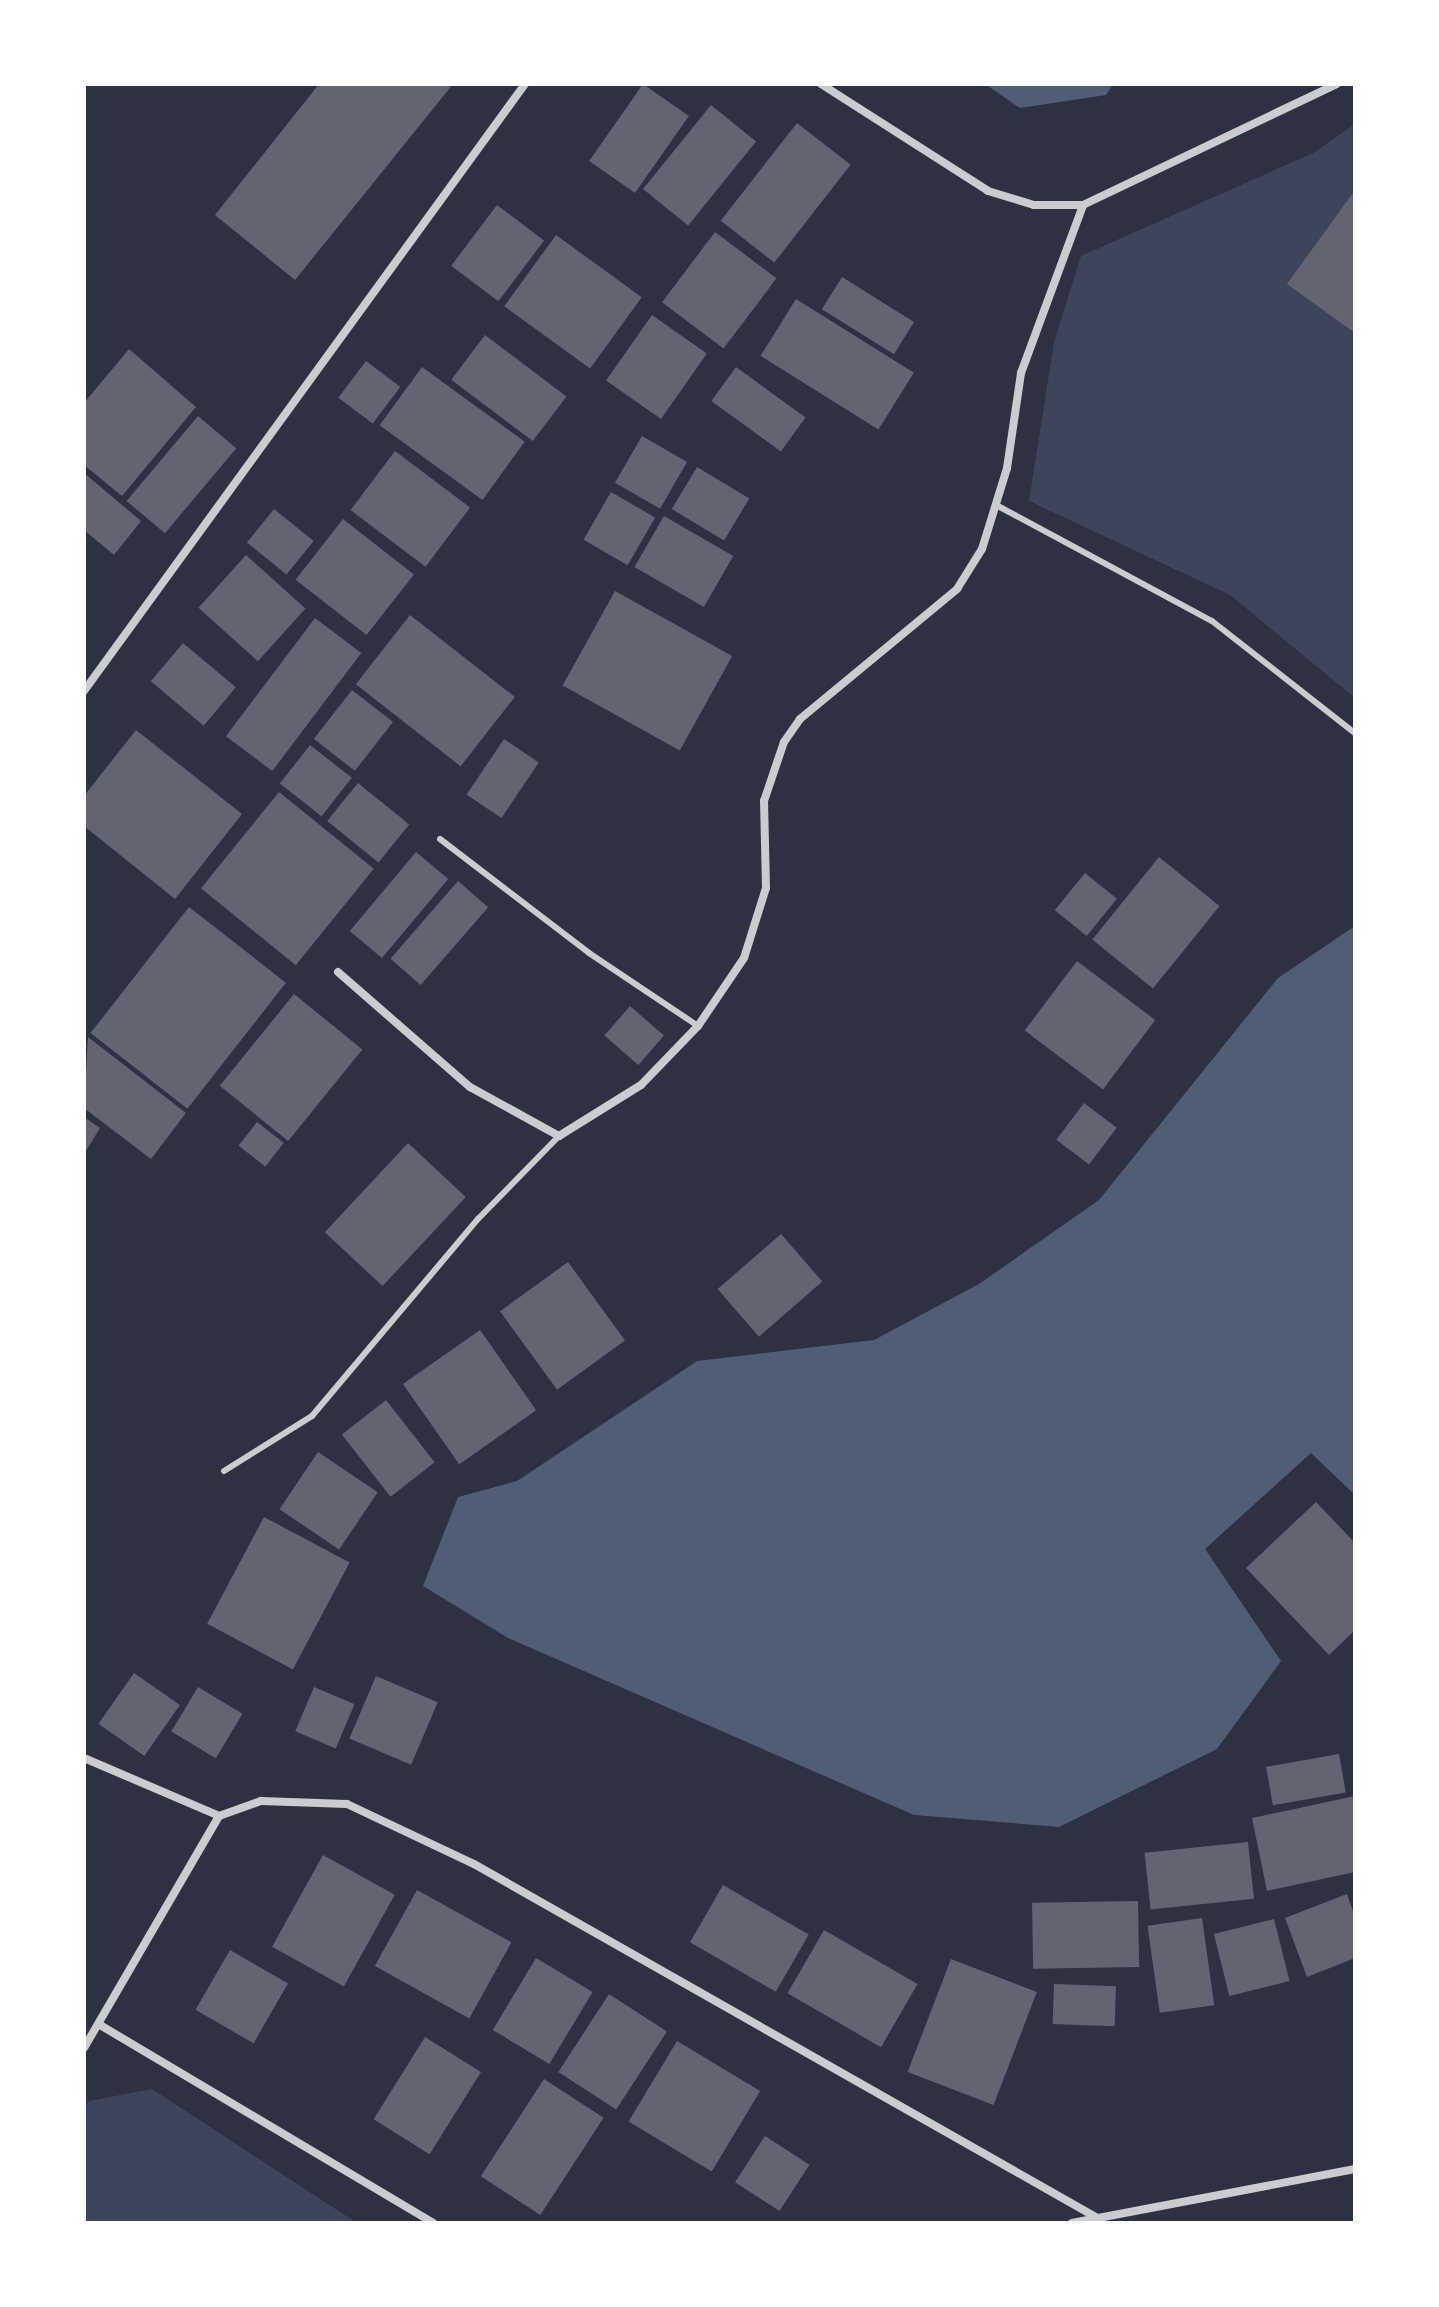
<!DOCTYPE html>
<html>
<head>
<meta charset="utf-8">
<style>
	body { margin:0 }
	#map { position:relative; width:1439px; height:2307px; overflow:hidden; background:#2d3142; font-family:"Fira Sans",sans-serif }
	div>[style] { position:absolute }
	.green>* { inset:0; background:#3c4559 }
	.water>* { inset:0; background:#4f5d75 }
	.building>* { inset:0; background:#626471; transform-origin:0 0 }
	.service>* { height:6px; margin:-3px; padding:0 3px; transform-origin:3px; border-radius:3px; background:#caccd0 }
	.minor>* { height:8px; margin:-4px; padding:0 4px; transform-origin:4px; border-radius:4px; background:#caccd0 }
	span { translate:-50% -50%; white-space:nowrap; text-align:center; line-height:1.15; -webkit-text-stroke:8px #fff; paint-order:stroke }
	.frame { position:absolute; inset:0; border:86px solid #fff; pointer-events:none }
</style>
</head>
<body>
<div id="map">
	<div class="green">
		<div style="clip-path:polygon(1355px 124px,1355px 698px,1230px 595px,1029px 501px,1054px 342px,1081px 256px,1313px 153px)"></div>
		<div style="clip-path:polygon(152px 2089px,357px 2223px,84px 2223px,84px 2108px,89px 2101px)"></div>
	</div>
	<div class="water">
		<div style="clip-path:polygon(985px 84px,1113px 84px,1106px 95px,1020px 108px)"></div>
		<div style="clip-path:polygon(1355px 926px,1355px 1495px,1311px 1453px,1205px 1549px,1281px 1661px,1217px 1749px,1059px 1827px,914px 1815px,508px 1638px,423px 1586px,458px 1497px,517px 1481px,697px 1361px,874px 1340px,979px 1284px,1099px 1200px,1278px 978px)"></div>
	</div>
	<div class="building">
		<div style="clip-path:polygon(319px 84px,453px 84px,295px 280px,215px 215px)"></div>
		<div style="left:643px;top:84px;width:56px;height:94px;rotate:35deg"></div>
		<div style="left:711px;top:105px;width:58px;height:108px;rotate:39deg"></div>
		<div style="left:797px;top:123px;width:68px;height:124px;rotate:38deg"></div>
		<div style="clip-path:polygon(1355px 190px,1355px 333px,1287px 284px)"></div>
		<div style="left:497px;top:205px;width:59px;height:76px;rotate:37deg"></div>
		<div style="left:715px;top:232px;width:77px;height:88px;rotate:37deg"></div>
		<div style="left:556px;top:235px;width:106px;height:88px;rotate:36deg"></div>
		<div style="left:842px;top:277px;width:85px;height:38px;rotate:32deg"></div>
		<div style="left:796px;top:299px;width:139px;height:67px;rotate:32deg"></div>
		<div style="left:652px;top:315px;width:67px;height:80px;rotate:35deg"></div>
		<div style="left:485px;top:335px;width:102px;height:56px;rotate:37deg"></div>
		<div style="clip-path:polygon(129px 349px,196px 407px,122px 496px,84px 465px,84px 403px)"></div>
		<div style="left:366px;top:361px;width:43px;height:46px;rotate:37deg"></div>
		<div style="left:422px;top:367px;width:127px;height:72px;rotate:36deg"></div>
		<div style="left:736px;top:367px;width:86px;height:42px;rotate:36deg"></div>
		<div style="left:198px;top:416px;width:50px;height:111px;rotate:40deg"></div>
		<div style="left:642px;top:436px;width:52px;height:54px;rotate:30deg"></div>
		<div style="left:395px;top:451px;width:94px;height:74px;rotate:37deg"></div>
		<div style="left:697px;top:467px;width:61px;height:49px;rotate:31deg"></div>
		<div style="clip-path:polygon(84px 473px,141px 521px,114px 555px,84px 530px)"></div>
		<div style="left:611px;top:492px;width:51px;height:55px;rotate:30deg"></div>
		<div style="left:274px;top:509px;width:51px;height:43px;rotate:39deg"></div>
		<div style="left:664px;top:516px;width:80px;height:59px;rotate:30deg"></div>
		<div style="left:343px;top:519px;width:90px;height:77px;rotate:38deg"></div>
		<div style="left:246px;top:555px;width:80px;height:71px;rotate:42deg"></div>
		<div style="left:615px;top:591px;width:134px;height:108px;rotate:29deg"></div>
		<div style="left:410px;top:615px;width:133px;height:88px;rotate:38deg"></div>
		<div style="left:315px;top:618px;width:58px;height:148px;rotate:37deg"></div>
		<div style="left:183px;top:643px;width:69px;height:50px;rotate:40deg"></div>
		<div style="left:352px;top:690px;width:52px;height:62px;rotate:38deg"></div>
		<div style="clip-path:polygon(136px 730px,242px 814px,175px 899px,84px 826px,84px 796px)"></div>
		<div style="left:504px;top:739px;width:42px;height:67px;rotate:34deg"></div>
		<div style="left:310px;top:745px;width:53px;height:49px;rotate:38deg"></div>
		<div style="left:358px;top:783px;width:66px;height:49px;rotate:39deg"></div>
		<div style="left:279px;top:792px;width:122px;height:124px;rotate:39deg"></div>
		<div style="left:416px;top:852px;width:42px;height:103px;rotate:40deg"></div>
		<div style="left:1159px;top:857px;width:78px;height:106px;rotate:39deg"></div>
		<div style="left:1085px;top:873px;width:41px;height:48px;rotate:39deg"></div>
		<div style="left:458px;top:881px;width:40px;height:103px;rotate:41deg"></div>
		<div style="left:189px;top:907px;width:123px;height:160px;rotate:38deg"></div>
		<div style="left:1077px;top:961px;width:98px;height:87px;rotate:37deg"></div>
		<div style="left:294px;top:994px;width:88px;height:118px;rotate:39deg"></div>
		<div style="left:630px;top:1006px;width:45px;height:39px;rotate:41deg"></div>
		<div style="clip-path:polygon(88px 1037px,186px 1113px,151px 1159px,84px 1108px)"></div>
		<div style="left:1084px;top:1103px;width:41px;height:46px;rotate:37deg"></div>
		<div style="clip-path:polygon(84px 1117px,100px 1128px,84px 1154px)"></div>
		<div style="left:257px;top:1122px;width:34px;height:30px;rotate:38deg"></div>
		<div style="left:408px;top:1143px;width:79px;height:122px;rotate:43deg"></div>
		<div style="left:781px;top:1234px;width:63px;height:84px;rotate:49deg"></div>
		<div style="left:568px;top:1262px;width:97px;height:84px;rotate:54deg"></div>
		<div style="left:480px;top:1330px;width:98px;height:94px;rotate:55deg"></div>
		<div style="left:386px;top:1400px;width:79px;height:56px;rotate:52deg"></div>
		<div style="left:318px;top:1452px;width:72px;height:69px;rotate:34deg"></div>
		<div style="clip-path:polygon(1316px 1502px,1355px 1543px,1355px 1630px,1329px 1655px,1246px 1568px)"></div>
		<div style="left:264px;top:1517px;width:97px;height:121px;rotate:28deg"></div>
		<div style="left:134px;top:1673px;width:56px;height:62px;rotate:35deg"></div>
		<div style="left:376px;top:1676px;width:67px;height:68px;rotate:23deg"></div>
		<div style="left:198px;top:1687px;width:52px;height:52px;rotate:31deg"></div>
		<div style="left:314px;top:1687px;width:44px;height:48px;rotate:23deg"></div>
		<div style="left:1339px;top:1754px;width:39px;height:74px;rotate:80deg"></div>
		<div style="clip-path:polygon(1355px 1796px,1355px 1872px,1267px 1891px,1252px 1818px)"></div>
		<div style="left:1248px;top:1842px;width:57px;height:104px;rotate:84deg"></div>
		<div style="left:323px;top:1855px;width:82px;height:105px;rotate:29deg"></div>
		<div style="left:723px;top:1885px;width:99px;height:66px;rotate:30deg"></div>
		<div style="left:417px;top:1890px;width:108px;height:87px;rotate:29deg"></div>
		<div style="clip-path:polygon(1347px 1894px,1355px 1917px,1355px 1958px,1307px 1977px,1285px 1918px)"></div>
		<div style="left:1138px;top:1901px;width:66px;height:106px;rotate:89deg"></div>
		<div style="left:1202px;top:1918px;width:88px;height:55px;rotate:82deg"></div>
		<div style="left:1274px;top:1919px;width:64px;height:62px;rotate:76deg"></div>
		<div style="left:824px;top:1930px;width:108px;height:73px;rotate:30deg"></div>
		<div style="left:230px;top:1950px;width:67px;height:69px;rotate:30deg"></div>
		<div style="left:536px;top:1958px;width:66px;height:84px;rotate:31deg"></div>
		<div style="left:951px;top:1959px;width:92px;height:121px;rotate:21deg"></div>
		<div style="left:1054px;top:1984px;width:62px;height:40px;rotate:2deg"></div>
		<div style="left:609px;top:1994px;width:69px;height:93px;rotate:33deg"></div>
		<div style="left:425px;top:2037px;width:66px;height:97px;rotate:32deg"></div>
		<div style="left:677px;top:2041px;width:97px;height:94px;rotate:31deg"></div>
		<div style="left:544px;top:2079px;width:71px;height:116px;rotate:33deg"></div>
		<div style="left:765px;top:2136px;width:53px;height:55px;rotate:33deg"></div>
	</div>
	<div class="service">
		<div style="left:998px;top:506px;width:243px;rotate:28.3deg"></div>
		<div style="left:1212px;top:621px;width:182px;rotate:38.1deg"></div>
		<div style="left:440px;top:839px;width:188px;rotate:37.4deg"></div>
		<div style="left:589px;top:953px;width:131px;rotate:33.8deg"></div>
		<div style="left:224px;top:1471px;width:104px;rotate:-32deg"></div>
		<div style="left:312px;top:1416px;width:258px;rotate:-49.9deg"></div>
		<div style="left:478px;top:1219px;width:116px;rotate:-45.7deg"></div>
	</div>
	<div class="minor">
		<div style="left:821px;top:84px;width:198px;rotate:32.6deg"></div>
		<div style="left:988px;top:191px;width:48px;rotate:16.9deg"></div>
		<div style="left:1034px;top:205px;width:49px"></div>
		<div style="left:1083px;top:205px;width:281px;rotate:-25.5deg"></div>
		<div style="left:84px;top:691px;width:750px;rotate:-54deg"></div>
		<div style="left:338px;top:972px;width:175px;rotate:41.1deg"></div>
		<div style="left:470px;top:1087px;width:102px;rotate:28.8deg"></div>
		<div style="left:559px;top:1136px;width:97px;rotate:-31.9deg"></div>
		<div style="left:641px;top:1085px;width:82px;rotate:-46deg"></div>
		<div style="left:698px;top:1026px;width:82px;rotate:-55.9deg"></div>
		<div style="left:744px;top:958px;width:73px;rotate:-72.6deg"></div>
		<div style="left:766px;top:888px;width:87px;rotate:-91.3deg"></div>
		<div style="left:764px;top:801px;width:62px;rotate:-71.3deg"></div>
		<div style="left:784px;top:742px;width:28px;rotate:-55deg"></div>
		<div style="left:800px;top:719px;width:204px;rotate:-39.6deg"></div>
		<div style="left:957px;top:589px;width:47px;rotate:-58deg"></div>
		<div style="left:982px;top:549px;width:85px;rotate:-72.8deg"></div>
		<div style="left:1007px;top:468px;width:96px;rotate:-81.6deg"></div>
		<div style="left:1021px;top:373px;width:179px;rotate:-69.7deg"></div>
		<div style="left:84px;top:1758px;width:147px;rotate:23.2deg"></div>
		<div style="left:100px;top:2025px;width:388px;rotate:30.7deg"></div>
		<div style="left:84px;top:2048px;width:268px;rotate:-59.8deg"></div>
		<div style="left:219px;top:1816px;width:45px;rotate:-19.7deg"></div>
		<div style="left:261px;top:1801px;width:86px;rotate:2deg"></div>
		<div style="left:347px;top:1804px;width:140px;rotate:25.3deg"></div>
		<div style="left:474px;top:1864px;width:721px;rotate:29.59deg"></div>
		<div style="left:1072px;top:2223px;width:288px;rotate:-10.8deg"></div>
	</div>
	<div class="frame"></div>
</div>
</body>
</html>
